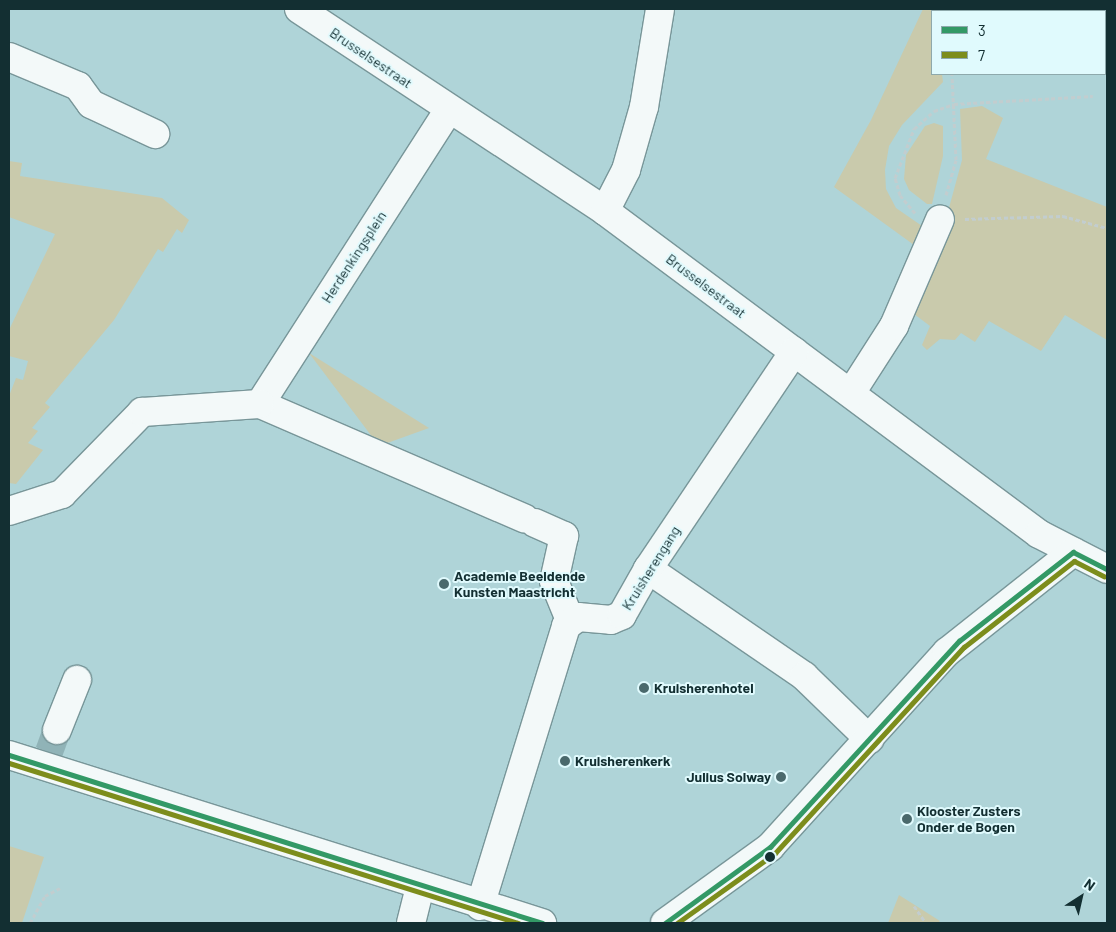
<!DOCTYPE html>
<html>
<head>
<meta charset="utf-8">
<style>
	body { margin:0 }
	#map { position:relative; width:1116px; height:932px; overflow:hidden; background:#afd4d8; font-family:Barlow,sans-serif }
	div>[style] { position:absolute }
	.green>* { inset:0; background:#c9caac }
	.minor-tunnel>* { height:28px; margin-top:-14px; transform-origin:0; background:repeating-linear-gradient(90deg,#90b3b7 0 28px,transparent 0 42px) }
	.path>* { height:3px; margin-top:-1.5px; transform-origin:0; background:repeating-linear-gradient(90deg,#c2cdcf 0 4px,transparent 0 6.5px) }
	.roads { filter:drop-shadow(1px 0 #789699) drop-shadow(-1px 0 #789699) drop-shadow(0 1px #789699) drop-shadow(0 -1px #789699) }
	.minor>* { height:28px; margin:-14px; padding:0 14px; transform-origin:14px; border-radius:14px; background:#f3f9f9 }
	.bus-1>* { height:5px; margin:-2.5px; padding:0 2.5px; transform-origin:2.5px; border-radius:2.5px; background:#396 }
	.bus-2>* { height:5px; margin:-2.5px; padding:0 2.5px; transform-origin:2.5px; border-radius:2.5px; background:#7d8d1c }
	.dots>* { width:14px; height:14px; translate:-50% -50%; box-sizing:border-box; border:2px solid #e0fafd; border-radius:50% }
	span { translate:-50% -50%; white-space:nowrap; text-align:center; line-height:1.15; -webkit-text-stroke:4px #e0fafd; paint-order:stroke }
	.street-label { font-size:14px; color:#132f32 }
	.poi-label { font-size:14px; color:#132f32; font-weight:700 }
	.left { translate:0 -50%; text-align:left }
	.right { translate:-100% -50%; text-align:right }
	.frame { position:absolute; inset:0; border:10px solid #132f32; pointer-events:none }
	.legend { position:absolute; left:931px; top:10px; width:175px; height:65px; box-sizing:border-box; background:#e0fafd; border:1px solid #8ea9ac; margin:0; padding:6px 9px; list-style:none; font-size:15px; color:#132f32 }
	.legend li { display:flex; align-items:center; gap:10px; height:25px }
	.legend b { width:25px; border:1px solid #8ea9ac }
	.north { position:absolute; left:1056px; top:872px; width:50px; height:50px; -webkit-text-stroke:4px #e0fafd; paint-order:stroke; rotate:35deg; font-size:14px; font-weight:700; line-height:20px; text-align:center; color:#132f32 }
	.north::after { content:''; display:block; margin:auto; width:18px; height:22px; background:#132f32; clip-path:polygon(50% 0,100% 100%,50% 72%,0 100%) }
</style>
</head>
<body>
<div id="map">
	<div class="green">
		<div style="clip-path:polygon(923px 9px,939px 9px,932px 11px,932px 74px,942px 74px,943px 82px,902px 125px,889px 146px,885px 170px,886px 189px,896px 208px,925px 228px,914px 245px,834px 187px,871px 120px)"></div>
		<div style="clip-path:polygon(982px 106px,1003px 118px,986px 159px,1107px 207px,1107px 340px,1065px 315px,1041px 351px,989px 321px,975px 342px,961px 333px,955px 340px,940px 339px,927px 350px,922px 345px,930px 326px,910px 311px,940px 241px,962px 160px,960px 109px)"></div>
		<div style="clip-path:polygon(934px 123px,943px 126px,943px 156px,932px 204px,927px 204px,909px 190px,904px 179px,906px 155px,925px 126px)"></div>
		<div style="clip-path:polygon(9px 161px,22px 163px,20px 176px,162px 198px,189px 220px,182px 233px,177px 229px,163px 252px,158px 249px,114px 320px,45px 403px,50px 407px,32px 428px,38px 431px,28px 443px,43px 450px,16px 484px,9px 483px,9px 396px,16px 378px,23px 380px,28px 361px,9px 356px,9px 330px,55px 234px,9px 217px)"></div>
		<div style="clip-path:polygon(309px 353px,429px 428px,379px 446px)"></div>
		<div style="clip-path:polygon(9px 846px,44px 857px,22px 923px,9px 923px)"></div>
		<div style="clip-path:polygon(899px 895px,940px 921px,938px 923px,888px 923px)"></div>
	</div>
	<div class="minor-tunnel">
		<div style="left:49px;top:752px;width:23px;rotate:-70deg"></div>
	</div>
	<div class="path">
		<div style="left:948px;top:9px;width:2px;rotate:63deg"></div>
		<div style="left:946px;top:195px;width:36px;rotate:-74deg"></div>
		<div style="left:956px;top:160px;width:86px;rotate:-92.7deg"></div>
		<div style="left:915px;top:213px;width:23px;rotate:-130deg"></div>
		<div style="left:900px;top:195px;width:18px;rotate:-106deg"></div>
		<div style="left:895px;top:178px;width:53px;rotate:-68.8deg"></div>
		<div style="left:914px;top:129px;width:27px;rotate:-42deg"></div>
		<div style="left:934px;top:111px;width:21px;rotate:-19deg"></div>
		<div style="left:954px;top:104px;width:139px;rotate:-3.3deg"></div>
		<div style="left:965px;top:219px;width:98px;rotate:-1.8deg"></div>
		<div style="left:1063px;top:216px;width:46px;rotate:15.3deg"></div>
		<div style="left:914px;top:906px;width:21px;rotate:55deg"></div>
		<div style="left:30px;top:923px;width:31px;rotate:-61deg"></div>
		<div style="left:45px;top:896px;width:17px;rotate:-28deg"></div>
	</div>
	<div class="roads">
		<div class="minor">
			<div style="left:299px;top:9px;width:367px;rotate:33.4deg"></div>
			<div style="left:605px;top:211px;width:541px;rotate:36.66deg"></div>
			<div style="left:1039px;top:534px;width:76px;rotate:27.2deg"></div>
			<div style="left:9px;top:57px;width:75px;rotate:22.8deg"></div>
			<div style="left:78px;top:86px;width:22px;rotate:54deg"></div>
			<div style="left:91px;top:104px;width:71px;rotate:25.1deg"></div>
			<div style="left:448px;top:111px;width:348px;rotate:122.7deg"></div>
			<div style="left:260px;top:404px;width:288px;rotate:23.4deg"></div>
			<div style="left:605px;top:211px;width:46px;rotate:-62.9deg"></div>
			<div style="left:626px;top:170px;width:66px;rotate:-74.1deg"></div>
			<div style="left:644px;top:107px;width:99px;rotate:-80.7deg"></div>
			<div style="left:851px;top:393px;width:80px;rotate:-57.3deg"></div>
			<div style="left:894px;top:326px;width:116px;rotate:-66.7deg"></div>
			<div style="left:9px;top:511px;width:56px;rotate:-17.8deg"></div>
			<div style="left:62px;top:494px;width:115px;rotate:-45.7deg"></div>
			<div style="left:142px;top:412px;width:118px;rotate:-3.9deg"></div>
			<div style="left:535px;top:523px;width:32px;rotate:24deg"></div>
			<div style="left:564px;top:536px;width:46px;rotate:102.5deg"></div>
			<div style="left:554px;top:581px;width:42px;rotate:67.7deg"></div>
			<div style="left:648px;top:569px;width:189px;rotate:34.4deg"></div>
			<div style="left:804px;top:676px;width:91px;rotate:44.1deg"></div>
			<div style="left:57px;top:730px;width:54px;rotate:-68.2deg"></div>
			<div style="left:9px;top:755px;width:559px;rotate:17.49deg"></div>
			<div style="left:480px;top:906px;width:293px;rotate:-72.9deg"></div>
			<div style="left:566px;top:626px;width:15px;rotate:-37deg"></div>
			<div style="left:578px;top:617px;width:33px;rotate:5deg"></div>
			<div style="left:611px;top:620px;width:12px;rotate:-24deg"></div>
			<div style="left:622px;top:615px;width:53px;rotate:-60.5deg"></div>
			<div style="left:648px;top:569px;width:262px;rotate:-56.1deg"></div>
			<div style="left:411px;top:923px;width:36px;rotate:-76deg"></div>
			<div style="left:665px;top:923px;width:130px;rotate:-35.9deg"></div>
			<div style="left:770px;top:847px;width:263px;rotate:-47.8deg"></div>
			<div style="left:947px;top:652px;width:161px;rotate:-38.4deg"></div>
		</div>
	</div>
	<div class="bus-1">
		<div style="left:9px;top:755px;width:559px;rotate:17.49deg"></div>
		<div style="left:665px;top:923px;width:130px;rotate:-35.9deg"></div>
		<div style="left:770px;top:847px;width:280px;rotate:-47.5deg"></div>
		<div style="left:959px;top:641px;width:145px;rotate:-38deg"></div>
		<div style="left:1073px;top:552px;width:38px;rotate:27deg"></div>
	</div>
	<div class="bus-2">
		<div style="left:9px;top:763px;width:534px;rotate:17.45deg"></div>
		<div style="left:677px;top:923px;width:120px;rotate:-35.5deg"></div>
		<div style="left:775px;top:853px;width:280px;rotate:-47.5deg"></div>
		<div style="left:964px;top:647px;width:140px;rotate:-38deg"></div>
		<div style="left:1074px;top:561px;width:34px;rotate:27deg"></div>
	</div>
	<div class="dots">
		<div style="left:444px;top:584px;background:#4a696c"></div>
		<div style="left:644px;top:688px;background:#4a696c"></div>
		<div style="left:565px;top:761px;background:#4a696c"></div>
		<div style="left:781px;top:777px;background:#4a696c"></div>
		<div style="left:907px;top:819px;background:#4a696c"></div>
		<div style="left:770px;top:857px;background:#132f32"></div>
	</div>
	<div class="street-label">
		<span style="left:371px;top:58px;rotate:34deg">Brusselsestraat</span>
		<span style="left:354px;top:257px;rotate:-57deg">Herdenkingsplein</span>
		<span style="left:706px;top:286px;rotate:37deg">Brusselsestraat</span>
		<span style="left:651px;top:568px;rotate:-58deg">Kruisherengang</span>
	</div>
	<div class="poi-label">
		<span class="left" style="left:454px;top:584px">Academie Beeldende<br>Kunsten Maastricht</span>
		<span class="left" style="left:654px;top:688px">Kruisherenhotel</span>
		<span class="left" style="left:575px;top:761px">Kruisherenkerk</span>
		<span class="right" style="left:771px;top:777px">Julius Solway</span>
		<span class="left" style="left:917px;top:819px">Klooster Zusters<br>Onder de Bogen</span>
	</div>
	<div class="frame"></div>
	<ul class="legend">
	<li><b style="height:6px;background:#396"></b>3</li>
	<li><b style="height:6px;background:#7d8d1c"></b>7</li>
	</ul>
	<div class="north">N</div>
</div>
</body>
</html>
